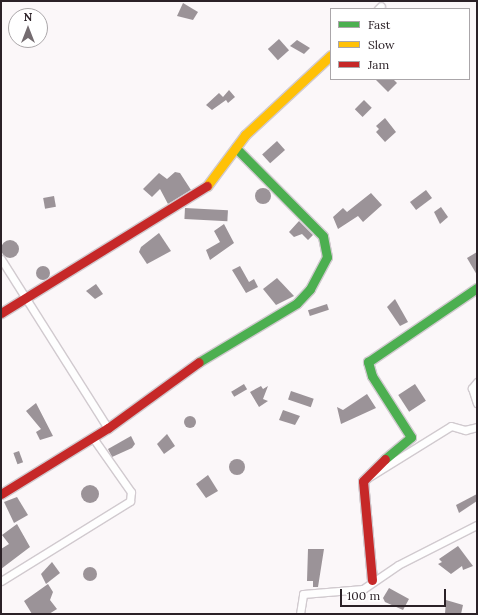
<!DOCTYPE html>
<html>
<head>
<meta charset="utf-8">
<style>
	body { margin:0 }
	#map { position:relative; width:478px; height:615px; overflow:hidden; background:#fbf7f9; font-family:Lora,serif }
	div>[style] { position:absolute }
	.building>* { inset:0; background:#9b9398; transform-origin:0 0 }
	.round { border-radius:50% }
	.roads { filter:drop-shadow(1px 0 #d1cacf) drop-shadow(-1px 0 #d1cacf) drop-shadow(0 1px #d1cacf) drop-shadow(0 -1px #d1cacf) }
	.street>* { height:7px; margin:-3.5px; padding:0 3.5px; transform-origin:3.5px; border-radius:3.5px; background:#fefefe }
	.fast>* { height:9px; margin:-4.5px; padding:0 4.5px; transform-origin:4.5px; border-radius:4.5px; background:#4caf50 }
	.slow>* { height:9px; margin:-4.5px; padding:0 4.5px; transform-origin:4.5px; border-radius:4.5px; background:#ffc107 }
	.jam>* { height:9px; margin:-4.5px; padding:0 4.5px; transform-origin:4.5px; border-radius:4.5px; background:#c62828 }
	span { translate:-50% -50%; white-space:nowrap; text-align:center; line-height:1.15; -webkit-text-stroke:4px #fff; paint-order:stroke }
	.frame { position:absolute; inset:0; border:2px solid #2b2127; pointer-events:none }
	.legend { position:absolute; left:330px; top:8px; width:140px; height:72px; box-sizing:border-box; background:#fff; border:1px solid #aaa6a9; margin:0; padding:5px 7px; list-style:none; font-size:12px; color:#2b2127 }
	.legend li { display:flex; align-items:center; gap:8px; height:20px }
	.legend b { width:20px; border:1px solid #aaa6a9 }
	.north { position:absolute; left:8px; top:8px; width:40px; height:40px; box-sizing:border-box; background:#fff; border:1px solid #aaa6a9; border-radius:50%; rotate:0deg; font-size:11px; font-weight:700; line-height:16px; text-align:center; color:#2b2127 }
	.north::after { content:''; display:block; margin:auto; width:14px; height:18px; background:#746c70; clip-path:polygon(50% 0,100% 100%,50% 72%,0 100%) }
	.scale { position:absolute; left:340px; top:589px; width:106px; height:18px; box-sizing:border-box; border:2px solid #2b2127; border-top:0; padding-left:5px; font-size:12px; line-height:14px; white-space:nowrap; color:#2b2127; -webkit-text-stroke:3px #fff; paint-order:stroke }
</style>
</head>
<body>
<div id="map">
	<div class="building">
		<div style="clip-path:polygon(183px 3px,198px 12px,193px 20px,177px 16px)"></div>
		<div style="left:279px;top:39px;width:15px;height:15px;rotate:48deg"></div>
		<div style="clip-path:polygon(297px 40px,310px 48px,304px 54px,290px 46px)"></div>
		<div style="clip-path:polygon(375px 79px,393px 79px,397px 83px,388px 92px)"></div>
		<div style="clip-path:polygon(229px 90px,235px 97px,228px 103px,226px 100px,212px 110px,206px 105px,219px 93px,223px 97px)"></div>
		<div style="left:364px;top:100px;width:11px;height:13px;rotate:45deg"></div>
		<div style="clip-path:polygon(385px 118px,396px 132px,385px 142px,376px 132px,379px 129px,376px 126px)"></div>
		<div style="left:277px;top:141px;width:12px;height:20px;rotate:48deg"></div>
		<div style="clip-path:polygon(175px 172px,180px 173px,191px 190px,168px 204px,160px 189px,152px 197px,143px 189px,159px 173px,167px 179px)"></div>
		<div class="round" style="left:255px;top:188px;width:16px;height:16px"></div>
		<div style="left:426px;top:190px;width:10px;height:20px;rotate:53deg"></div>
		<div style="clip-path:polygon(371px 193px,382px 205px,363px 222px,358px 216px,338px 229px,333px 217px,343px 208px,347px 212px)"></div>
		<div style="left:54px;top:196px;width:11px;height:11px;rotate:80deg"></div>
		<div style="clip-path:polygon(441px 207px,448px 217px,440px 224px,434px 212px)"></div>
		<div style="left:185px;top:208px;width:43px;height:11px;rotate:3deg"></div>
		<div style="clip-path:polygon(299px 221px,313px 235px,308px 240px,302px 234px,294px 237px,289px 232px)"></div>
		<div style="clip-path:polygon(224px 224px,234px 243px,210px 260px,206px 250px,220px 242px,214px 231px)"></div>
		<div style="clip-path:polygon(159px 233px,171px 251px,147px 264px,139px 252px,141px 247px)"></div>
		<div class="round" style="left:1px;top:240px;width:18px;height:18px"></div>
		<div style="clip-path:polygon(477px 252px,477px 275px,467px 258px)"></div>
		<div style="clip-path:polygon(240px 266px,249px 282px,254px 279px,258px 287px,246px 293px,232px 270px)"></div>
		<div class="round" style="left:36px;top:266px;width:14px;height:14px"></div>
		<div style="clip-path:polygon(277px 278px,294px 296px,276px 305px,263px 289px)"></div>
		<div style="clip-path:polygon(96px 284px,103px 294px,95px 299px,86px 291px)"></div>
		<div style="clip-path:polygon(395px 299px,408px 322px,400px 326px,387px 307px)"></div>
		<div style="left:327px;top:304px;width:6px;height:20px;rotate:72deg"></div>
		<div style="left:244px;top:384px;width:6px;height:15px;rotate:59deg"></div>
		<div style="left:415px;top:384px;width:20px;height:20px;rotate:57deg"></div>
		<div style="clip-path:polygon(261px 386px,263px 389px,268px 386px,263px 399px,268px 401px,259px 407px,250px 392px)"></div>
		<div style="left:291px;top:391px;width:24px;height:9px;rotate:19deg"></div>
		<div style="clip-path:polygon(367px 394px,376px 408px,341px 424px,337px 407px,343px 410px)"></div>
		<div style="clip-path:polygon(36px 403px,53px 436px,40px 440px,36px 432px,41px 429px,26px 411px)"></div>
		<div style="clip-path:polygon(283px 410px,300px 416px,295px 425px,279px 420px)"></div>
		<div class="round" style="left:184px;top:416px;width:12px;height:12px"></div>
		<div style="clip-path:polygon(167px 434px,175px 446px,164px 454px,157px 444px)"></div>
		<div style="clip-path:polygon(131px 436px,135px 444px,132px 448px,112px 457px,108px 449px)"></div>
		<div style="left:19px;top:451px;width:12px;height:6px;rotate:70deg"></div>
		<div class="round" style="left:229px;top:459px;width:16px;height:16px"></div>
		<div style="clip-path:polygon(208px 475px,218px 491px,206px 498px,196px 484px)"></div>
		<div class="round" style="left:81px;top:485px;width:18px;height:18px"></div>
		<div style="clip-path:polygon(477px 494px,477px 501px,459px 513px,456px 505px)"></div>
		<div style="clip-path:polygon(17px 497px,28px 515px,14px 523px,4px 502px)"></div>
		<div style="clip-path:polygon(17px 524px,30px 547px,1px 569px,1px 549px,9px 544px,2px 535px)"></div>
		<div style="clip-path:polygon(458px 546px,473px 566px,463px 570px,462px 566px,451px 574px,438px 564px,442px 562px,439px 559px)"></div>
		<div style="clip-path:polygon(308px 549px,324px 549px,318px 587px,313px 587px,313px 581px,307px 581px)"></div>
		<div style="clip-path:polygon(52px 562px,60px 573px,46px 584px,41px 574px)"></div>
		<div class="round" style="left:83px;top:567px;width:14px;height:14px"></div>
		<div style="clip-path:polygon(48px 584px,53px 592px,50px 600px,57px 609px,49px 614px,32px 614px,24px 601px)"></div>
		<div style="clip-path:polygon(389px 588px,409px 599px,403px 610px,385px 602px,383px 598px)"></div>
		<div style="clip-path:polygon(446px 600px,463px 605px,461px 614px,445px 614px)"></div>
	</div>
	<div class="roads">
		<div class="street">
			<div style="left:378px;top:9px;width:4px;rotate:-45deg"></div>
			<div style="left:1px;top:259px;width:200px;rotate:57.7deg"></div>
			<div style="left:477px;top:382px;width:8px;rotate:130deg"></div>
			<div style="left:472px;top:388px;width:16px;rotate:72deg"></div>
			<div style="left:364px;top:480px;width:102px;rotate:-31.8deg"></div>
			<div style="left:451px;top:426px;width:15px;rotate:16deg"></div>
			<div style="left:465px;top:430px;width:12px;rotate:-14deg"></div>
			<div style="left:1px;top:581px;width:152px;rotate:-31.8deg"></div>
			<div style="left:130px;top:501px;width:9px;rotate:-84deg"></div>
			<div style="left:131px;top:492px;width:66px;rotate:-125.1deg"></div>
			<div style="left:300px;top:614px;width:20px;rotate:-81deg"></div>
			<div style="left:303px;top:594px;width:60px;rotate:-4.8deg"></div>
			<div style="left:363px;top:589px;width:42px;rotate:-34.4deg"></div>
			<div style="left:398px;top:565px;width:89px;rotate:-26.9deg"></div>
		</div>
		<div class="fast">
			<div style="left:199px;top:362px;width:114px;rotate:-31deg"></div>
			<div style="left:297px;top:303px;width:19px;rotate:-47deg"></div>
			<div style="left:310px;top:289px;width:36px;rotate:-62deg"></div>
			<div style="left:327px;top:257px;width:21px;rotate:-101deg"></div>
			<div style="left:323px;top:236px;width:124px;rotate:-134.7deg"></div>
			<div style="left:385px;top:459px;width:34px;rotate:-40deg"></div>
			<div style="left:411px;top:437px;width:72px;rotate:-122.6deg"></div>
			<div style="left:372px;top:376px;width:15px;rotate:-106deg"></div>
			<div style="left:368px;top:362px;width:132px;rotate:-34.2deg"></div>
		</div>
		<div class="slow">
			<div style="left:207px;top:186px;width:64px;rotate:-53.3deg"></div>
			<div style="left:245px;top:135px;width:117px;rotate:-42.9deg"></div>
		</div>
		<div class="jam">
			<div style="left:1px;top:313px;width:242px;rotate:-31.7deg"></div>
			<div style="left:1px;top:494px;width:126px;rotate:-31.7deg"></div>
			<div style="left:108px;top:428px;width:112px;rotate:-36deg"></div>
			<div style="left:372px;top:580px;width:99px;rotate:-95.2deg"></div>
			<div style="left:363px;top:481px;width:31px;rotate:-45deg"></div>
		</div>
	</div>
	<div class="frame"></div>
	<ul class="legend">
	<li><b style="height:5px;background:#4caf50"></b>Fast</li>
	<li><b style="height:5px;background:#ffc107"></b>Slow</li>
	<li><b style="height:5px;background:#c62828"></b>Jam</li>
	</ul>
	<div class="north">N</div>
	<div class="scale">100 m</div>
</div>
</body>
</html>
